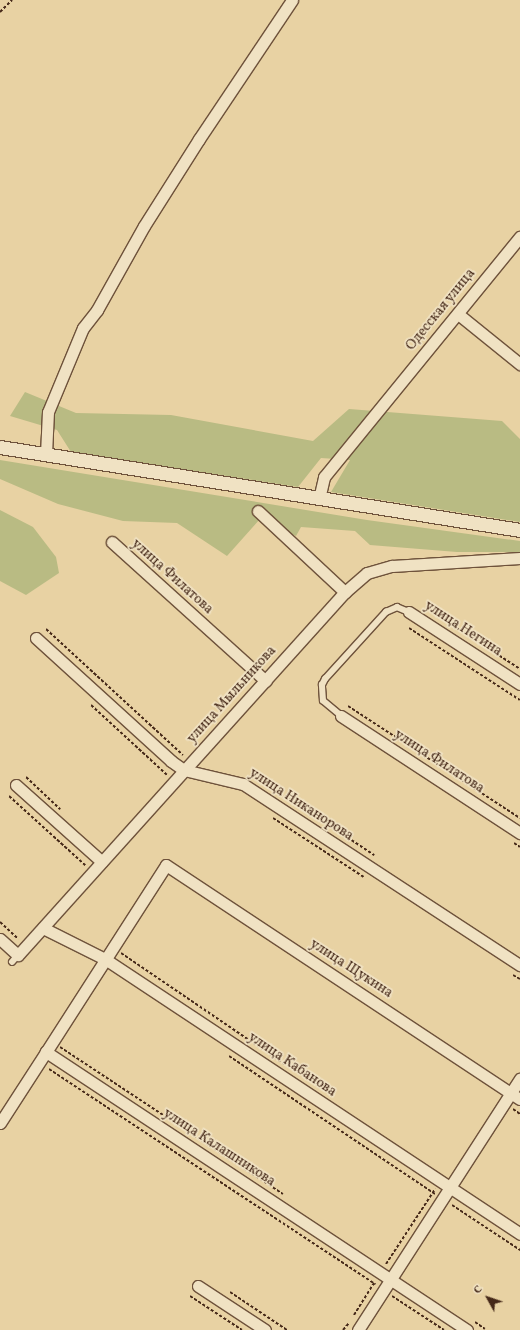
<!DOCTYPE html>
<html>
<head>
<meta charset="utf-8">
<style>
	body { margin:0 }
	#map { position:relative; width:520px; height:1330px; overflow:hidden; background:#e8d2a3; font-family:Vollkorn,serif }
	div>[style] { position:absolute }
	.green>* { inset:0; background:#b9bb83 }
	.path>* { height:2px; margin-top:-1px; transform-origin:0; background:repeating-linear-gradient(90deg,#452818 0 3px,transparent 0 5px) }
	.roads { filter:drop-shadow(1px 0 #6e523b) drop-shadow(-1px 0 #6e523b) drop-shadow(0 1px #6e523b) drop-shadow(0 -1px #6e523b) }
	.service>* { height:5.5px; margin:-2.75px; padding:0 2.75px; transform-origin:2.75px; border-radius:2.75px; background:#f0e2c3 }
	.minor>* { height:11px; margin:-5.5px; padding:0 5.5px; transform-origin:5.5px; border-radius:5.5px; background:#f0e2c3 }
	.tertiary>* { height:13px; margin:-6.5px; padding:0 6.5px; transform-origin:6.5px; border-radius:6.5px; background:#f0e2c3 }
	span { translate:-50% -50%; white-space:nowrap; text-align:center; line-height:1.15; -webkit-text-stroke:3.5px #f0e2c3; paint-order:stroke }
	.street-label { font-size:14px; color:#452818 }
	.north { position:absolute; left:468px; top:1278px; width:40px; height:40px; -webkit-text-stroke:3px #f0e2c3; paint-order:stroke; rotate:310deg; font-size:11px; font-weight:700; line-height:16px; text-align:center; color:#452818 }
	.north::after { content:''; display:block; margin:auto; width:14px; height:18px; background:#452818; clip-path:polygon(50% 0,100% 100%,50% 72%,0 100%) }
</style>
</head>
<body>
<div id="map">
	<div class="green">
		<div style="clip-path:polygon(25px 392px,76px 413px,171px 415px,313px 441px,349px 409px,502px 421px,520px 439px,520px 522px,331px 492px,350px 460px,321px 458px,298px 487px,71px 452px,57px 430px,10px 416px)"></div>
		<div style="clip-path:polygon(0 460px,367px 520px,520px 541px,520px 552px,457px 552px,370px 545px,355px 531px,301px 527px,296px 536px,260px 519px,227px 556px,177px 523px,123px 521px,58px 504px,0 479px)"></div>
		<div style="clip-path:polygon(0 510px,33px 527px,56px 557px,59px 573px,26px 595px,0 581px)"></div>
	</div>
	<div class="path">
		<div style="left:0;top:12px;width:17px;rotate:-45deg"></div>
		<div style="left:449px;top:623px;width:85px;rotate:32.9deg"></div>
		<div style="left:409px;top:628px;width:132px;rotate:33deg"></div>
		<div style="left:46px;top:629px;width:186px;rotate:42.6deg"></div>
		<div style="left:91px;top:705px;width:103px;rotate:42.6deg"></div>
		<div style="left:348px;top:706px;width:205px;rotate:33.1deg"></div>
		<div style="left:26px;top:777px;width:47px;rotate:43.3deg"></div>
		<div style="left:9px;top:796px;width:103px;rotate:42.2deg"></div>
		<div style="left:285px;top:796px;width:107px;rotate:33.5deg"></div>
		<div style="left:273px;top:818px;width:108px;rotate:33deg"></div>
		<div style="left:514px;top:843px;width:7px;rotate:34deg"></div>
		<div style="left:0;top:922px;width:25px;rotate:43deg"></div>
		<div style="left:121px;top:953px;width:199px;rotate:34.2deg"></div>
		<div style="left:513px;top:975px;width:8px;rotate:30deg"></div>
		<div style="left:60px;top:1047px;width:267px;rotate:33.4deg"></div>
		<div style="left:229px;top:1056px;width:248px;rotate:33.8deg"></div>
		<div style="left:49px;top:1069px;width:391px;rotate:33.4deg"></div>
		<div style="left:513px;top:1109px;width:9px;rotate:36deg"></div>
		<div style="left:452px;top:1205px;width:82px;rotate:33.5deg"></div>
		<div style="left:386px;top:1264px;width:90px;rotate:-56.8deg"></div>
		<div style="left:230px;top:1292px;width:69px;rotate:33.7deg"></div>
		<div style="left:190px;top:1296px;width:62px;rotate:33.2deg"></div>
		<div style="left:392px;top:1296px;width:62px;rotate:33.2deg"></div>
		<div style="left:354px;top:1315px;width:38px;rotate:-58deg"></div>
		<div style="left:475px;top:1322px;width:12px;rotate:35deg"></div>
		<div style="left:343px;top:1330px;width:9px;rotate:-49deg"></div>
	</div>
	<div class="roads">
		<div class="service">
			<div style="left:341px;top:716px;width:23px;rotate:-140deg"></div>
			<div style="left:323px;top:701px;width:16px;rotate:-94deg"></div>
			<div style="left:322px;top:685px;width:7px;rotate:-63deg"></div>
			<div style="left:325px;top:679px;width:91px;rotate:-47.7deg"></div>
			<div style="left:386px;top:612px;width:12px;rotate:-24deg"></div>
			<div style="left:397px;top:607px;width:13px;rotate:23deg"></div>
			<div style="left:12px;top:962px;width:9px;rotate:-49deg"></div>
		</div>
		<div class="minor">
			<div style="left:458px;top:314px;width:80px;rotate:38.9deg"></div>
			<div style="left:46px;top:454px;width:42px;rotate:-87.3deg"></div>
			<div style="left:48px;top:412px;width:91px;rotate:-67.4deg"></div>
			<div style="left:83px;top:328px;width:23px;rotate:-52deg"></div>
			<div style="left:97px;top:310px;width:96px;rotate:-60.8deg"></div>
			<div style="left:144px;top:226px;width:103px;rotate:-57.7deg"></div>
			<div style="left:199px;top:139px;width:167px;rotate:-56.2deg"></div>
			<div style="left:319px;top:499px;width:23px;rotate:-77deg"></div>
			<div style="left:324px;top:477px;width:310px;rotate:-50.8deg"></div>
			<div style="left:258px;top:511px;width:119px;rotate:43deg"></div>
			<div style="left:112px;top:542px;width:207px;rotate:42.1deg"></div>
			<div style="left:409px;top:612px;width:132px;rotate:33deg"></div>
			<div style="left:36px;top:638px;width:183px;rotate:42.3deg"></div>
			<div style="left:171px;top:761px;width:16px;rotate:35deg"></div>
			<div style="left:184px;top:770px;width:61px;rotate:13.3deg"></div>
			<div style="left:243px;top:784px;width:331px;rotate:33.2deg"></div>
			<div style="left:341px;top:716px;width:214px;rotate:33.2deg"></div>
			<div style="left:16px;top:785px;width:115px;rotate:41.8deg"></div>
			<div style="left:43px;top:928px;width:69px;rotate:26.6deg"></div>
			<div style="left:105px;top:959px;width:498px;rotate:33.5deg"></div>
			<div style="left:0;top:939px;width:24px;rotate:42deg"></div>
			<div style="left:18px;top:955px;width:489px;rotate:-48deg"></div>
			<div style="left:345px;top:592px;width:29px;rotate:-41deg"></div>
			<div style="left:367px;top:573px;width:26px;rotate:-16deg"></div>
			<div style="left:392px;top:566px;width:128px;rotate:-3.6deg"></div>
			<div style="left:0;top:1123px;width:85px;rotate:-57.1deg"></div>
			<div style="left:198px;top:1286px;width:80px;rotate:33.3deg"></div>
			<div style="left:358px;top:1330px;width:299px;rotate:-57.2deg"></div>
			<div style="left:467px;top:1330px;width:505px;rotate:-146.56deg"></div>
			<div style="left:46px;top:1052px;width:222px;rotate:-57.3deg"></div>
			<div style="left:166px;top:865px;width:424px;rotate:33.5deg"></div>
		</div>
		<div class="tertiary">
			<div style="left:0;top:447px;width:527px;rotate:9.07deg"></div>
		</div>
	</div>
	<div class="street-label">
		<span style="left:441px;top:310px;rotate:-51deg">Одесская улица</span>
		<span style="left:172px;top:577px;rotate:42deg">улица Филатова</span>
		<span style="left:463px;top:629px;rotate:33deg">улица Негина</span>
		<span style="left:232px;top:695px;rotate:-48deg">улица Мыльникова</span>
		<span style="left:439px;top:762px;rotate:33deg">улица Филатова</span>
		<span style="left:301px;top:805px;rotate:33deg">улица Никанорова</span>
		<span style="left:351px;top:969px;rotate:33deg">улица Щукина</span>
		<span style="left:292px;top:1065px;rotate:34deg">улица Кабанова</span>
		<span style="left:219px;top:1148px;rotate:33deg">улица Калашникова</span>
	</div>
	<div class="north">С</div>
</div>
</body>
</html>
